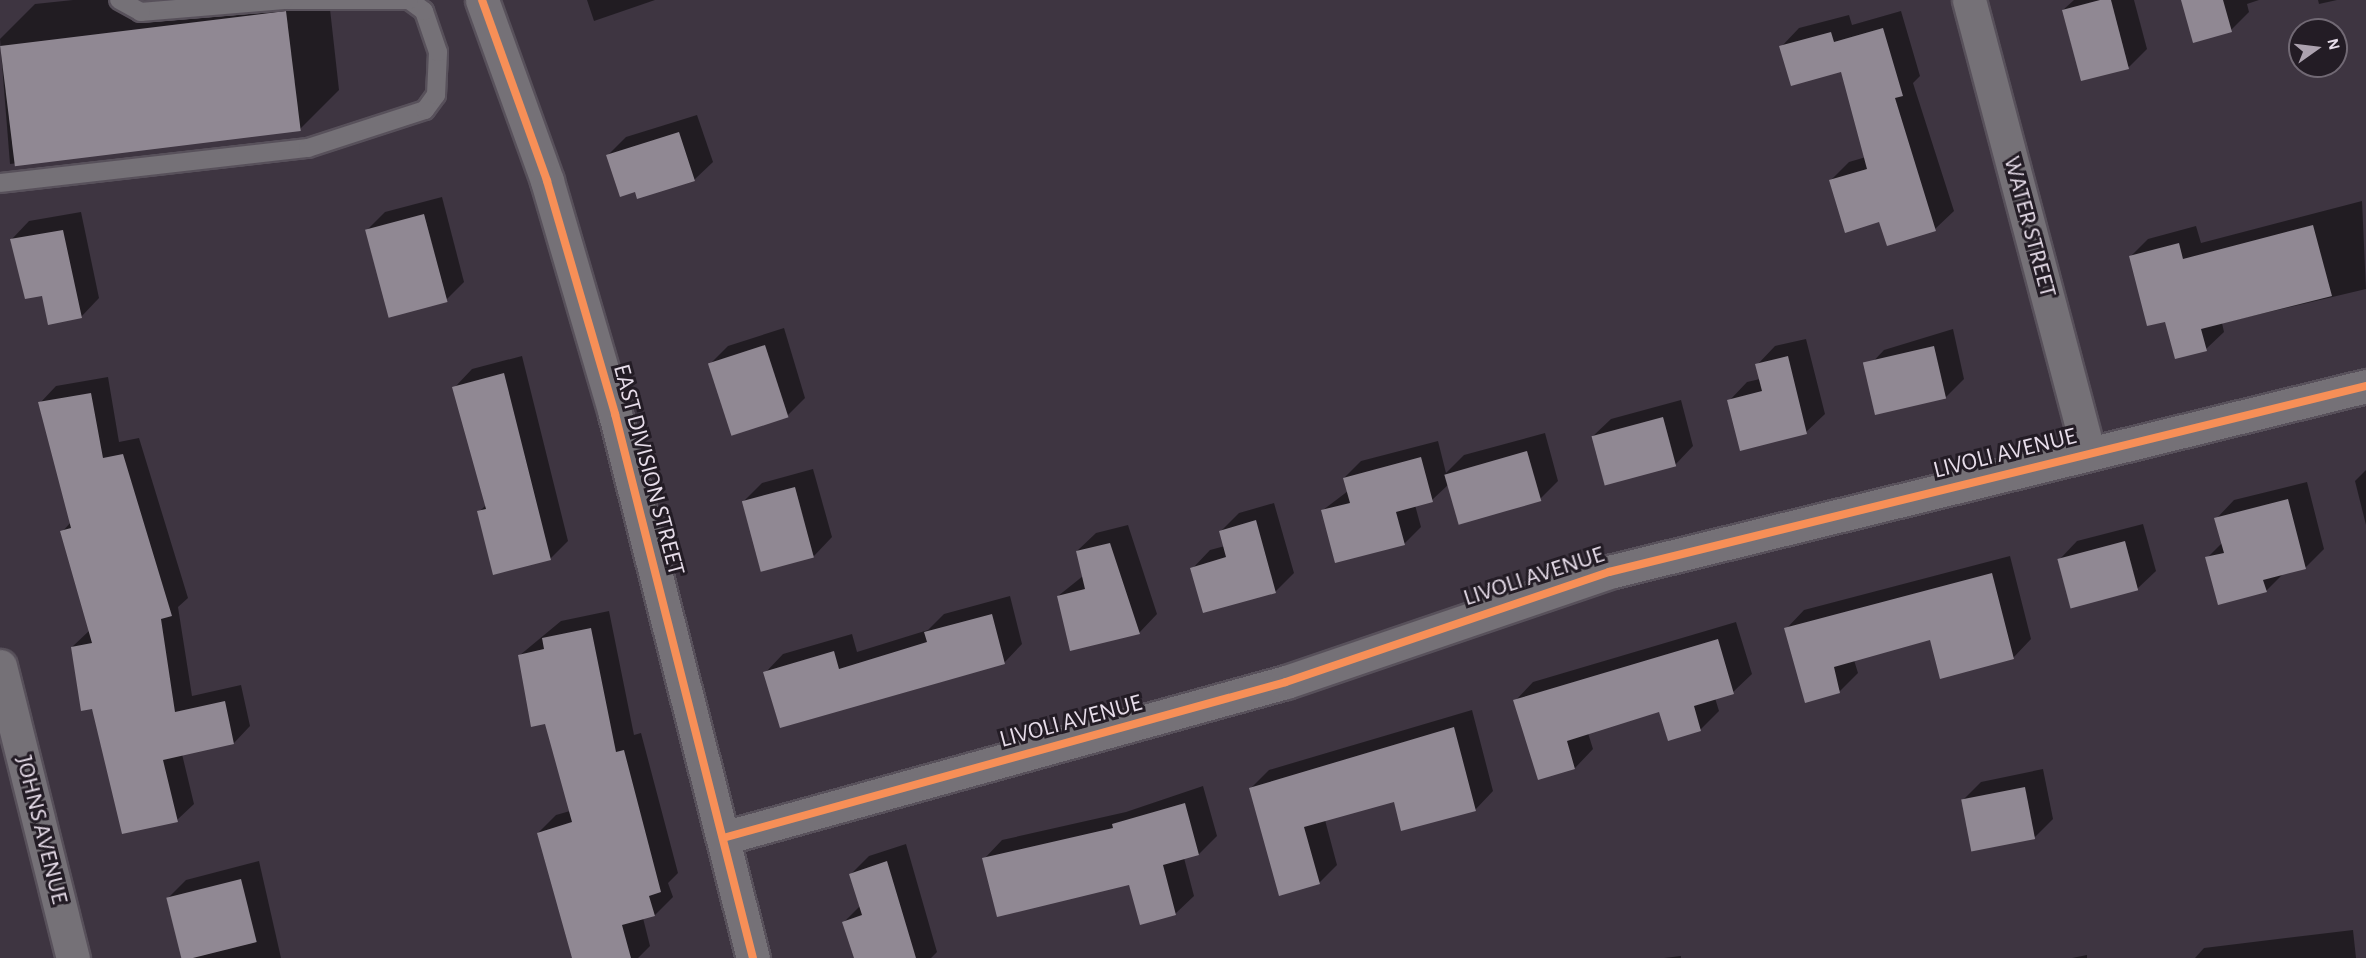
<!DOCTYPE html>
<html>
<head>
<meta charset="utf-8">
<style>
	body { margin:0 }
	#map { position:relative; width:2366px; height:958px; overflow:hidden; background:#3e3541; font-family:"Alegreya Sans",sans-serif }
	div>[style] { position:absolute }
	.shadow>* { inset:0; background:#0007 }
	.building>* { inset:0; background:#908893; transform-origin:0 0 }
	.roads { filter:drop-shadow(2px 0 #58515b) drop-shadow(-2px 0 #58515b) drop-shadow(0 2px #58515b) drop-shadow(0 -2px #58515b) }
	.service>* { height:18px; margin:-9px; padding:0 9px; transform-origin:9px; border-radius:9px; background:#757177 }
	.minor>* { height:33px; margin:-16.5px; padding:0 16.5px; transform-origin:16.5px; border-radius:16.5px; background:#757177 }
	.tertiary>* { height:33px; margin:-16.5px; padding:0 16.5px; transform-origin:16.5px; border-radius:16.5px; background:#757177 }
	.cycleway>* { height:8px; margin:-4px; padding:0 4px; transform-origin:4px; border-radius:4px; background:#f78f57 }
	span { translate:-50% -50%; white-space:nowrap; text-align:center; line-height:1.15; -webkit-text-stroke:6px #231c25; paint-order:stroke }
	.street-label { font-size:24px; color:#e7ddea }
	.north { position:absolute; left:2288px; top:18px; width:60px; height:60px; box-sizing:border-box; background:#231c25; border:2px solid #716974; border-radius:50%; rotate:76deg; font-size:16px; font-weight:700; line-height:24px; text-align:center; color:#e7ddea }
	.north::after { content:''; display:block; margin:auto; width:21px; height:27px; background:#aca2af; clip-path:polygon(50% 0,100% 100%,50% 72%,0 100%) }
</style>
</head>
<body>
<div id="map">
	<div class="shadow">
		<div style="clip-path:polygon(73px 0,329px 0,339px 90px,299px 130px,10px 164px,0 39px,35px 4px)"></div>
		<div style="clip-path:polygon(587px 0,655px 0,594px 21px)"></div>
		<div style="clip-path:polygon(2074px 0,2134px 0,2147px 49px,2129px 67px,2063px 10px)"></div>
		<div style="clip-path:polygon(2182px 0,2259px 0,2247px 4px,2249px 12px,2231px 30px)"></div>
		<div style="clip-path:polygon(2318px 0,2337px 0,2319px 4px)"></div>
		<div style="clip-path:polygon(1901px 11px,1920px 76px,1913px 83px,1954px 211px,1935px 229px,1880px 220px,1831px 180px,1849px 162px,1866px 157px,1842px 70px,1781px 47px,1799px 28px,1849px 15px,1852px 25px)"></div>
		<div style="clip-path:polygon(697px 115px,713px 162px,694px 180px,636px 190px,608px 155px,626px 137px)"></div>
		<div style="clip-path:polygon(442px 197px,464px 282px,446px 300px,367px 230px,385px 212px)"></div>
		<div style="clip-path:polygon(2362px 201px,2366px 289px,2222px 323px,2224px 332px,2206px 349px,2167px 320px,2131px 256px,2148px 239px,2196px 226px,2201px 243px)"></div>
		<div style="clip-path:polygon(81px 212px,99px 298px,81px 317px,43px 294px,11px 240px,29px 221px)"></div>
		<div style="clip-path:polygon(784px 328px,805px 398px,787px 416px,710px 364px,728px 346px)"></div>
		<div style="clip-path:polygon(1953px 329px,1964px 379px,1945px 398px,1866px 369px,1884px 350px)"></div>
		<div style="clip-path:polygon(1806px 339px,1825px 414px,1806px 432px,1729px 401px,1747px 382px,1760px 379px,1757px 365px,1775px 346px)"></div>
		<div style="clip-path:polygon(522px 356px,568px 541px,550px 559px,479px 512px,486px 505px,454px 388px,472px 369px)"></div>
		<div style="clip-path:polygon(108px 377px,119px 442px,139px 438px,188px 598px,178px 607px,192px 696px,241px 685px,250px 726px,234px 743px,182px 754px,194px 804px,177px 820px,93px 707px,72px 647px,90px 630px,62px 532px,71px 522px,40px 403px,56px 386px)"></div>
		<div style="clip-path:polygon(1681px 400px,1693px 446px,1675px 465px,1592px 437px,1611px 419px)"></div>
		<div style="clip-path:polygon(1545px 433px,1558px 481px,1540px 499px,1449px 484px,1432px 500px,1415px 505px,1421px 527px,1404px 544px,1323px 510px,1348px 491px,1344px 478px,1361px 461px,1438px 441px,1446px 473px,1464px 455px)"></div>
		<div style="clip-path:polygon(813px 469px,832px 537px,814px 556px,744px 501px,762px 483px)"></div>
		<div style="clip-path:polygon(2366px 470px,2366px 525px,2355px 481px)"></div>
		<div style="clip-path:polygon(2307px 482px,2324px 549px,2306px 567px,2284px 573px,2266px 591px,2207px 558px,2223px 542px,2216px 519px,2234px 500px)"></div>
		<div style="clip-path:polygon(1274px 503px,1294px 573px,1275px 592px,1192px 569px,1210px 550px,1225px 546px,1221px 531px,1239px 513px)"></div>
		<div style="clip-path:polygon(2143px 524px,2156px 571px,2137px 589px,2059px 560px,2077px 541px)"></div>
		<div style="clip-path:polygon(1128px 525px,1157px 614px,1139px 633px,1058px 596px,1083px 576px,1077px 551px,1096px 533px)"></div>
		<div style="clip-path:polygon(2010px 556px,2031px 639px,2013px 658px,1931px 638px,1854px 660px,1858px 673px,1840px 691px,1786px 629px,1804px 610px)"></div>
		<div style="clip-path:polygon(1010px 596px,1022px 644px,1004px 663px,765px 673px,783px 654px,852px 634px,857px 652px,928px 630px,944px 614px)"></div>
		<div style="clip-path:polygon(609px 611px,634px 735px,641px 733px,678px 873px,668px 883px,673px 897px,655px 915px,643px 918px,650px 946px,638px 958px,573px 958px,538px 833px,556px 815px,570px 811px,546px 723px,520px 655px,561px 621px)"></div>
		<div style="clip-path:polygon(1736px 622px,1752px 674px,1733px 692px,1715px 698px,1719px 711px,1701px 729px,1669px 739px,1660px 710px,1588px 733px,1593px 749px,1575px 768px,1539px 779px,1515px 701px,1533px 682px)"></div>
		<div style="clip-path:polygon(1472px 710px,1493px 791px,1475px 810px,1395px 800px,1325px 820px,1337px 865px,1319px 883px,1251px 788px,1269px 770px)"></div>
		<div style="clip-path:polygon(2043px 769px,2053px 819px,2035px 837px,1963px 800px,1981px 782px)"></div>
		<div style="clip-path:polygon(1203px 786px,1217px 836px,1199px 854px,1184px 858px,1194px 896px,1175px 914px,1130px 883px,984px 859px,1002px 840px,1126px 812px)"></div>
		<div style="clip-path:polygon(906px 844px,937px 952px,931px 958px,855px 958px,843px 923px,861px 905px,851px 874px,869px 856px)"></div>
		<div style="clip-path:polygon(259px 861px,281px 958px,182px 958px,167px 899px,186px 880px)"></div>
		<div style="clip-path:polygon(2353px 930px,2356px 958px,2195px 958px,2204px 948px)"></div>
		<div style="clip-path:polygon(2087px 955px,2087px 958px,2072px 958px)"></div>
		<div style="clip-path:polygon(1681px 956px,1681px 958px,1664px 958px)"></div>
	</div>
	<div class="building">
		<div style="clip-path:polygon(2100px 0,2111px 0,2129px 69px,2081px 81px,2062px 10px)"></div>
		<div style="clip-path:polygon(2181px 0,2223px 0,2232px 32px,2193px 43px)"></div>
		<div style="left:286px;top:11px;width:121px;height:288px;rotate:83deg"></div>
		<div style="clip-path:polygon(1883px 28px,1903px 96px,1895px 98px,1936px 231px,1887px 246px,1879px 222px,1845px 233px,1829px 180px,1867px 169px,1841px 72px,1791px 86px,1779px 46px,1831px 32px,1834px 42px)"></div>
		<div style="clip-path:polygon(679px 132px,695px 181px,637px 199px,635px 192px,620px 197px,606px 155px)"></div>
		<div style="left:424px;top:214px;width:91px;height:61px;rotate:75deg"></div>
		<div style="clip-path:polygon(2313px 225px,2332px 296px,2201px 329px,2207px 351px,2175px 359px,2165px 322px,2147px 326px,2129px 256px,2179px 243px,2183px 259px)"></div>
		<div style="clip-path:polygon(63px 230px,82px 318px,48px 325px,42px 296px,25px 299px,10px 239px)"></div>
		<div style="left:765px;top:345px;width:76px;height:60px;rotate:72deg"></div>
		<div style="left:1934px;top:346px;width:54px;height:73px;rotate:77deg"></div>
		<div style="clip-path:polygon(1788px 356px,1807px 434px,1740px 451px,1727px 400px,1762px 391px,1755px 364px)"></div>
		<div style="clip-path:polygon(504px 373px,551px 560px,493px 575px,477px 511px,486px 509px,452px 387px)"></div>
		<div style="clip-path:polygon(91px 393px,103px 458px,123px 454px,172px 616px,161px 619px,175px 712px,225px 701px,234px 744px,163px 760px,178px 822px,122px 834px,92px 709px,81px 711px,71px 647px,92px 643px,60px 531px,71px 528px,38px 402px)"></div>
		<div style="left:1663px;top:417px;width:51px;height:74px;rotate:75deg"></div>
		<div style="left:1527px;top:451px;width:52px;height:86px;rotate:74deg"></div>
		<div style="clip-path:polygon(1421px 457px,1433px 502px,1396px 512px,1405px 545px,1335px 563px,1321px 510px,1350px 503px,1343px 478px)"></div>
		<div style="left:795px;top:487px;width:73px;height:55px;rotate:75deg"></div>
		<div style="clip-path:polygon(2288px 499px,2306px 569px,2263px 580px,2267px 592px,2218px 605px,2205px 557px,2224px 553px,2214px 518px)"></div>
		<div style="clip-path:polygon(1256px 520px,1276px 593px,1203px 613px,1190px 568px,1226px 557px,1219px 531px)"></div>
		<div style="left:2125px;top:541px;width:51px;height:70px;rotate:75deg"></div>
		<div style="clip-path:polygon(1110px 543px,1140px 634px,1070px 651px,1057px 596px,1085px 589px,1076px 551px)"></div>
		<div style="clip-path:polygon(1992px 573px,2014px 659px,1940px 679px,1930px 640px,1834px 667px,1840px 693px,1805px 703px,1784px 628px)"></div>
		<div style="clip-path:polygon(992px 614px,1005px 664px,780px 728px,763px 672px,834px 651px,839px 669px,927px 642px,924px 632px)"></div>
		<div style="clip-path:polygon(591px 628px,616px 752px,624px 750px,661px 892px,649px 896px,655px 916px,622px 925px,631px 958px,572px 958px,537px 833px,572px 822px,545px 724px,531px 727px,518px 655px,544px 649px,542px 638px)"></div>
		<div style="clip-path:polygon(1718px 639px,1734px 694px,1694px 706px,1701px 731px,1668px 741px,1659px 712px,1567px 741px,1575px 769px,1538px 780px,1513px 700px)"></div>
		<div style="clip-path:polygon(1454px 727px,1476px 811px,1401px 831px,1394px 802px,1304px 827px,1320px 884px,1279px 896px,1249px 788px)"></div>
		<div style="left:2025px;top:787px;width:53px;height:65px;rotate:79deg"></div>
		<div style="clip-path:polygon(1185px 803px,1199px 855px,1163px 865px,1176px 915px,1140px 925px,1129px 885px,997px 917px,982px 858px,1113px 828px,1112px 824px)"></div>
		<div style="clip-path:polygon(887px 861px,916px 958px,854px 958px,842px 922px,862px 915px,849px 874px)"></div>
		<div style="left:241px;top:879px;width:65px;height:77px;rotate:76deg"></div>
	</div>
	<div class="roads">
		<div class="service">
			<div style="left:0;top:183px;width:310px;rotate:-6.5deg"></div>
			<div style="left:308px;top:148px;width:123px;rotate:-18deg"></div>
			<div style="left:425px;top:110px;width:19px;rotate:-54deg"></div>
			<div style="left:436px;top:95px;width:43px;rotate:-87.3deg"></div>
			<div style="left:438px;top:52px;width:43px;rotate:-108.9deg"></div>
			<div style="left:424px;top:11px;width:19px;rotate:-144deg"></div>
			<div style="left:409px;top:0;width:125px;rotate:180deg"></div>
			<div style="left:284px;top:0;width:144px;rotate:175.2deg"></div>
			<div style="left:141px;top:12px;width:25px;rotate:-151deg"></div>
		</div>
		<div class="minor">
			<div style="left:482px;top:0;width:192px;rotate:70.2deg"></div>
			<div style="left:547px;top:181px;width:243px;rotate:73.7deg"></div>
			<div style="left:615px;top:414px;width:561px;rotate:75.77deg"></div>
			<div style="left:1969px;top:0;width:469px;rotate:75.2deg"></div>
			<div style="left:723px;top:838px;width:584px;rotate:-15.49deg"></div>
			<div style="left:1286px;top:682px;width:341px;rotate:-18.8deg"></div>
			<div style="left:1609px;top:572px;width:780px;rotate:-13.8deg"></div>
		</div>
		<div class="tertiary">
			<div style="left:0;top:666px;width:301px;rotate:76deg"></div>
		</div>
	</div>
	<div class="cycleway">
		<div style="left:482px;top:0;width:192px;rotate:70.2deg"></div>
		<div style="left:547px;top:181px;width:243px;rotate:73.7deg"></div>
		<div style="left:615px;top:414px;width:561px;rotate:75.77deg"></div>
		<div style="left:723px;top:838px;width:584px;rotate:-15.49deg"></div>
		<div style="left:1286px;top:682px;width:341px;rotate:-18.8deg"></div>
		<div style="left:1609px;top:572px;width:780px;rotate:-13.8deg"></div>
	</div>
	<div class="street-label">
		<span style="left:2029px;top:227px;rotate:75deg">WATER STREET</span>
		<span style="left:2005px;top:454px;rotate:-14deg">LIVOLI AVENUE</span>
		<span style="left:648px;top:470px;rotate:75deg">EAST DIVISION STREET</span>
		<span style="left:1534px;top:577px;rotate:-18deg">LIVOLI AVENUE</span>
		<span style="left:1071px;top:722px;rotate:-15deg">LIVOLI AVENUE</span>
		<span style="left:41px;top:830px;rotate:76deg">JOHNS AVENUE</span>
	</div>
	<div class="north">N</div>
</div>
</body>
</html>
